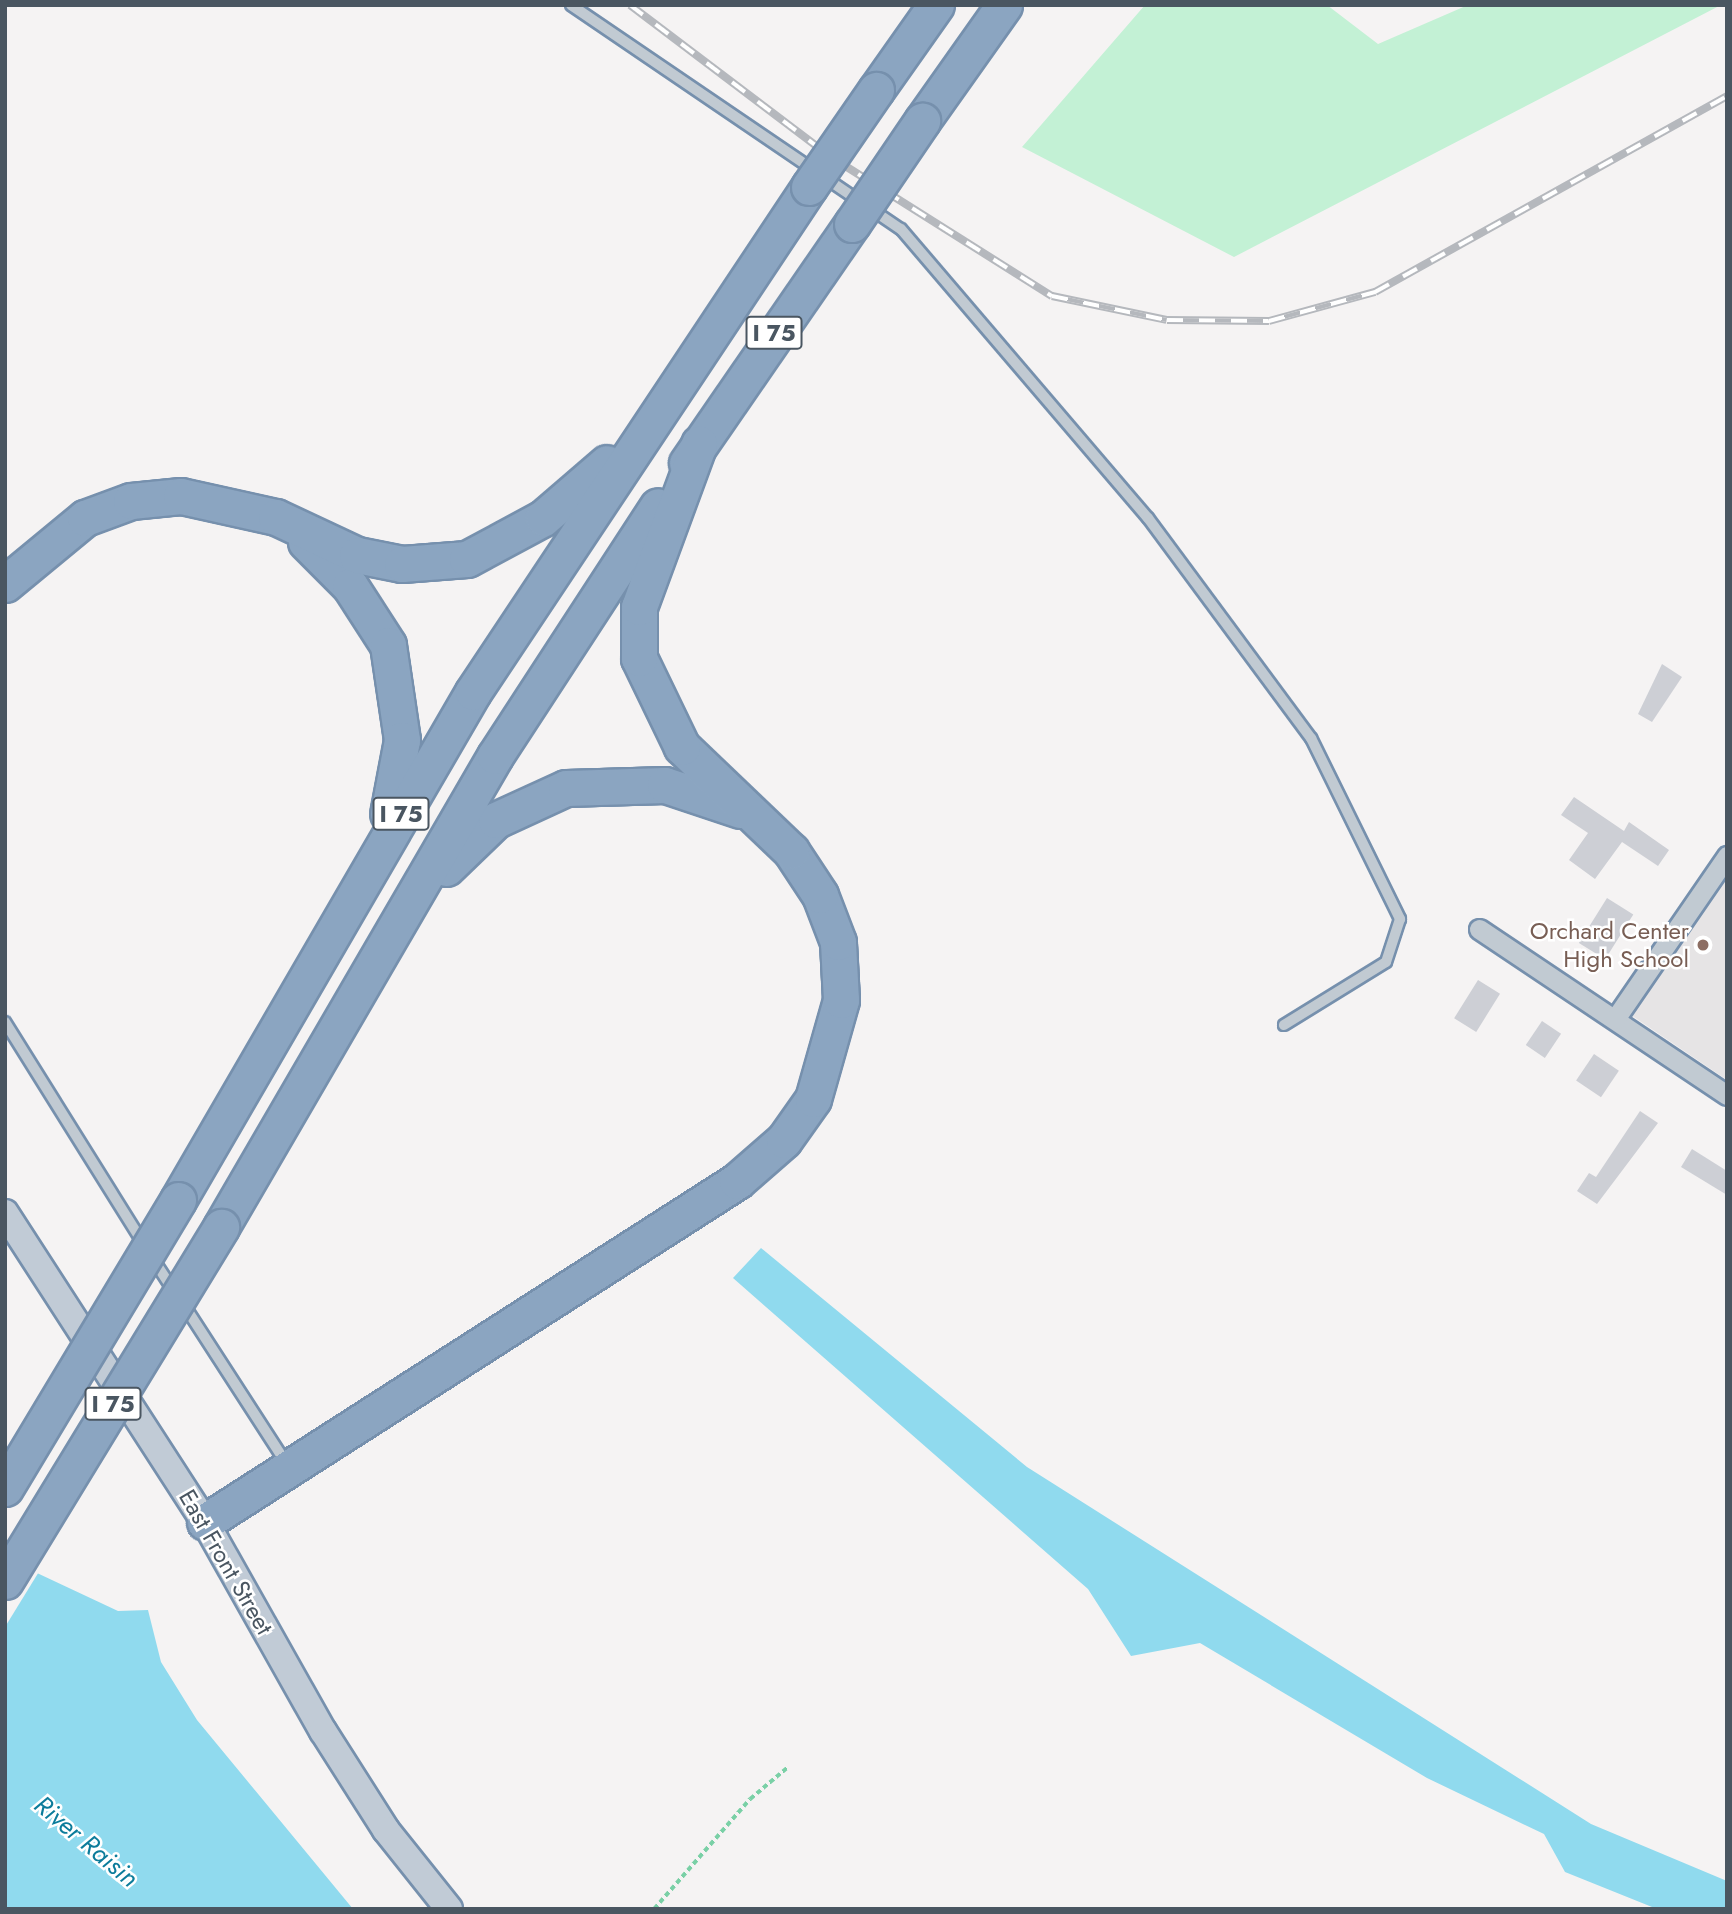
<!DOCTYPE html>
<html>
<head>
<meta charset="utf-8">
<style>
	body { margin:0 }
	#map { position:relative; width:1732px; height:1914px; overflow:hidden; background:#f5f3f3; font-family:Jost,sans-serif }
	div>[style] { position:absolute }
	.education>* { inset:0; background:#e6e4e5 }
	.green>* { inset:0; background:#c3f1d5 }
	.water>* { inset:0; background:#90daee }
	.pier>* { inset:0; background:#f5f3f3 }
	.building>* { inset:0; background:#cdcfd5; transform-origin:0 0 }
	.path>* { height:3.5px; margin-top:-1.75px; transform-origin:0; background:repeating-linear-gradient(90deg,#7ad0a6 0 5px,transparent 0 8.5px) }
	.roads { filter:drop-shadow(2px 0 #7690ad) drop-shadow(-2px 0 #7690ad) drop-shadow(0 2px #7690ad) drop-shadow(0 -2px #7690ad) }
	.lane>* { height:10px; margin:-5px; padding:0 5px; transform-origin:5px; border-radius:5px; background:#c1cad2 }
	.street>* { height:19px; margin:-9.5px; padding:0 9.5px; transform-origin:9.5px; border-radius:9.5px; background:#c1cad2 }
	.secondary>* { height:26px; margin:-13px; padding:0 13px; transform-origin:13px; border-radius:13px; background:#c1cbd6 }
	.highway>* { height:35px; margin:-17.5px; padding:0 17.5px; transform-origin:17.5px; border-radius:17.5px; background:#8ba5c1 }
	.rail>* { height:8px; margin-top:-4px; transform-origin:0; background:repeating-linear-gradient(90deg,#fff 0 16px,#b5b8bd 0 32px); box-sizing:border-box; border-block:2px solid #b5b8bd }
	.bridges { filter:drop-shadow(2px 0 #7690ad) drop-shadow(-2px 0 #7690ad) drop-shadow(0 2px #7690ad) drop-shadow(0 -2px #7690ad) }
	.highway-bridge>* { height:35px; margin:-17.5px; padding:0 17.5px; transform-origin:17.5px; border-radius:17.5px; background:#8ba5c1 }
	.dots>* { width:19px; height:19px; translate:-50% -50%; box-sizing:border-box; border:4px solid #fff; border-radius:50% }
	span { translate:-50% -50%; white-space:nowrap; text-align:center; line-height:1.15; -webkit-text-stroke:5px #fff; paint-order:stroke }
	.shield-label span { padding:2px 5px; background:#fff; border:2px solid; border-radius:5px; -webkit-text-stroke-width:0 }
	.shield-label { font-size:23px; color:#4a5661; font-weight:700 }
	.education-label { font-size:24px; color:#785e54 }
	.right { translate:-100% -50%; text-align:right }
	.street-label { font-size:24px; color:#4a5661 }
	.water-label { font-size:26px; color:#0c7c9b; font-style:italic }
	.frame { position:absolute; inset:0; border:7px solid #4a5661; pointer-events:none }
</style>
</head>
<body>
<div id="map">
	<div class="education">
		<div style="clip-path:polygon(1727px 875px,1727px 1080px,1631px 1015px)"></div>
	</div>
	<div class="green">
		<div style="clip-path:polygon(1145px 5px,1327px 5px,1378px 44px,1468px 5px,1721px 5px,1234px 257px,1022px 147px)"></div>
	</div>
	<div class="water">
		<div style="clip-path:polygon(761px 1248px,1027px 1467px,1591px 1824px,1727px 1881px,1727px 1909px,1657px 1909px,1565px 1872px,1544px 1834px,1427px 1778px,1200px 1643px,1131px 1656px,1088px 1589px,733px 1278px)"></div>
		<div style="clip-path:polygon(5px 1558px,118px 1611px,148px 1610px,161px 1662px,197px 1720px,353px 1909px,5px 1909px)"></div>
	</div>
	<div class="pier">
		<div style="clip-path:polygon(5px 1555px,40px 1570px,5px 1627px)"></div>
	</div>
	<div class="building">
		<div style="clip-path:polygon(1662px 664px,1682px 677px,1652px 722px,1638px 714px)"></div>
		<div style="clip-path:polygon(1574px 797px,1624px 831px,1629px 822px,1669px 850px,1658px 866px,1622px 842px,1595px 879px,1569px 860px,1588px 833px,1561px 815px)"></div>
		<div style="left:1607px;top:898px;width:31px;height:53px;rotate:32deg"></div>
		<div style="left:1478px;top:980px;width:26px;height:45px;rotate:32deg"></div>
		<div style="left:1542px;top:1021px;width:23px;height:29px;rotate:34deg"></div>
		<div style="left:1594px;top:1054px;width:30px;height:32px;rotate:34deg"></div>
		<div style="clip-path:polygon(1640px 1111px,1658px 1123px,1597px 1204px,1577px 1191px,1589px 1173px,1596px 1177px)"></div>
		<div style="clip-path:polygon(1692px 1149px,1727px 1171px,1727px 1195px,1681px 1167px)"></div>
	</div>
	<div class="path">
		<div style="left:654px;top:1909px;width:146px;rotate:-48.9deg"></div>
		<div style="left:750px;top:1799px;width:50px;rotate:-40.1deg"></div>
	</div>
	<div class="roads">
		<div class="lane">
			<div style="left:571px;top:5px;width:399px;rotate:34.2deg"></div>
			<div style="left:901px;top:229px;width:380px;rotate:49.5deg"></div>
			<div style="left:1148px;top:518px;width:274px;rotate:53.5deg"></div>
			<div style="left:1311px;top:738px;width:202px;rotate:63.8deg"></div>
			<div style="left:1400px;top:919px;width:45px;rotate:108deg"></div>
			<div style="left:1386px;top:962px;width:120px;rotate:148.3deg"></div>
			<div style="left:5px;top:1022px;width:261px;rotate:58deg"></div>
			<div style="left:153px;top:1259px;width:37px;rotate:57deg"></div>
			<div style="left:182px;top:1302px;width:192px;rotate:57.1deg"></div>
		</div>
		<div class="street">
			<div style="left:1479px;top:929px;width:298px;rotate:33.8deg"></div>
			<div style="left:1615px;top:1019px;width:198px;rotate:-55.5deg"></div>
		</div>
		<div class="secondary">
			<div style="left:5px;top:1213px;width:368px;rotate:57.1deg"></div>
			<div style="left:205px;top:1522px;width:240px;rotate:60.6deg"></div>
			<div style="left:323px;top:1731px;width:117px;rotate:57.5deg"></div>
			<div style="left:386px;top:1830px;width:101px;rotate:51.4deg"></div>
		</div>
		<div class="highway">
			<div style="left:876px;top:90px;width:104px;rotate:-54.8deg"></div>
			<div style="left:922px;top:121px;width:142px;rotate:-54.7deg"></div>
			<div style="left:687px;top:463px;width:290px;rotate:-55.4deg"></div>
			<div style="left:306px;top:542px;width:62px;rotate:45deg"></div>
			<div style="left:350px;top:586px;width:70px;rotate:57.2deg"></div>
			<div style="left:388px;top:645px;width:96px;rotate:81.6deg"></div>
			<div style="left:402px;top:740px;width:75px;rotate:100.7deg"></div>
			<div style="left:5px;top:584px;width:104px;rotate:-39.5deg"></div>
			<div style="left:85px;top:518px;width:49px;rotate:-20.3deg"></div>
			<div style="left:131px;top:501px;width:50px;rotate:-5.7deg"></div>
			<div style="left:181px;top:496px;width:97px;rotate:12.5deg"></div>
			<div style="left:276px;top:517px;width:89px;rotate:25.1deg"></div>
			<div style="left:357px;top:555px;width:46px;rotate:11.3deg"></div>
			<div style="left:402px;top:564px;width:65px;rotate:-4.4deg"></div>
			<div style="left:467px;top:559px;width:86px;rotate:-28.3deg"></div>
			<div style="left:543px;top:518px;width:84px;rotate:-40.7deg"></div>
			<div style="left:446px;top:868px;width:69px;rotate:-43.8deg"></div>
			<div style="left:496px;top:820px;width:77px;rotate:-24.6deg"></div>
			<div style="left:566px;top:788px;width:99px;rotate:-1.7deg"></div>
			<div style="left:665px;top:785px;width:79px;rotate:18.4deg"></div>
			<div style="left:178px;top:1200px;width:587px;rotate:-59.86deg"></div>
			<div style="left:473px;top:692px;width:607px;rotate:-56.36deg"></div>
			<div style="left:221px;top:1227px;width:545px;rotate:-59.81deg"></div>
			<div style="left:495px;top:756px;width:298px;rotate:-56.9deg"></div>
			<div style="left:205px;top:1522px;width:632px;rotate:-32.66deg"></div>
			<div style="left:737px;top:1181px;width:62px;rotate:-41.1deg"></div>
			<div style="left:784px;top:1140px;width:50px;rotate:-54.7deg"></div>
			<div style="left:813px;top:1099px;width:103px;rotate:-74.2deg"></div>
			<div style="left:841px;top:1000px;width:58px;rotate:-93deg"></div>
			<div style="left:838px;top:942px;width:50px;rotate:-111deg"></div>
			<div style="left:820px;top:895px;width:53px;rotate:-123.4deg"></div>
			<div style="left:791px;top:851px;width:151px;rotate:-136.3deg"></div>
			<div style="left:682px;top:747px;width:99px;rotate:-115.8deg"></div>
			<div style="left:639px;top:658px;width:51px;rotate:-90deg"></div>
			<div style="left:639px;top:607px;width:174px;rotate:-69.8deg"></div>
		</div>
	</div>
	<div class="rail">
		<div style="left:630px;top:5px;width:252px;rotate:37.1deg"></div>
		<div style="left:831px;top:157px;width:261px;rotate:32.2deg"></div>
		<div style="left:1052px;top:296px;width:117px;rotate:11.8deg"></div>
		<div style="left:1167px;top:320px;width:102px;rotate:0.6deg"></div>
		<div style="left:1269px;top:321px;width:110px;rotate:-15.3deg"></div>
		<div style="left:1375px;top:292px;width:403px;rotate:-29.1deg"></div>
	</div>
	<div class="bridges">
		<div class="highway-bridge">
			<div style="left:809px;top:187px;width:118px;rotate:-55.4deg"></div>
			<div style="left:852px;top:224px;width:125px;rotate:-55.8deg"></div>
			<div style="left:5px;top:1488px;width:336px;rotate:-59deg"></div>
			<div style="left:5px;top:1581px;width:415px;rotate:-58.6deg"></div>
		</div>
	</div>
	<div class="dots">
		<div style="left:1703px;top:945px;background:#8d6e63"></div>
	</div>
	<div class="shield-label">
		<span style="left:774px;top:333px">I 75</span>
		<span style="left:401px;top:814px">I 75</span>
		<span style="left:113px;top:1404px">I 75</span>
	</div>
	<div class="education-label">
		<span class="right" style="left:1689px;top:945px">Orchard Center<br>High School</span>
	</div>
	<div class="street-label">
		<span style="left:226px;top:1562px;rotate:60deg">East Front Street</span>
	</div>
	<div class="water-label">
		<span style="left:86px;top:1842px;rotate:40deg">River Raisin</span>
	</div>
	<div class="frame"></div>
</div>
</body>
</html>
